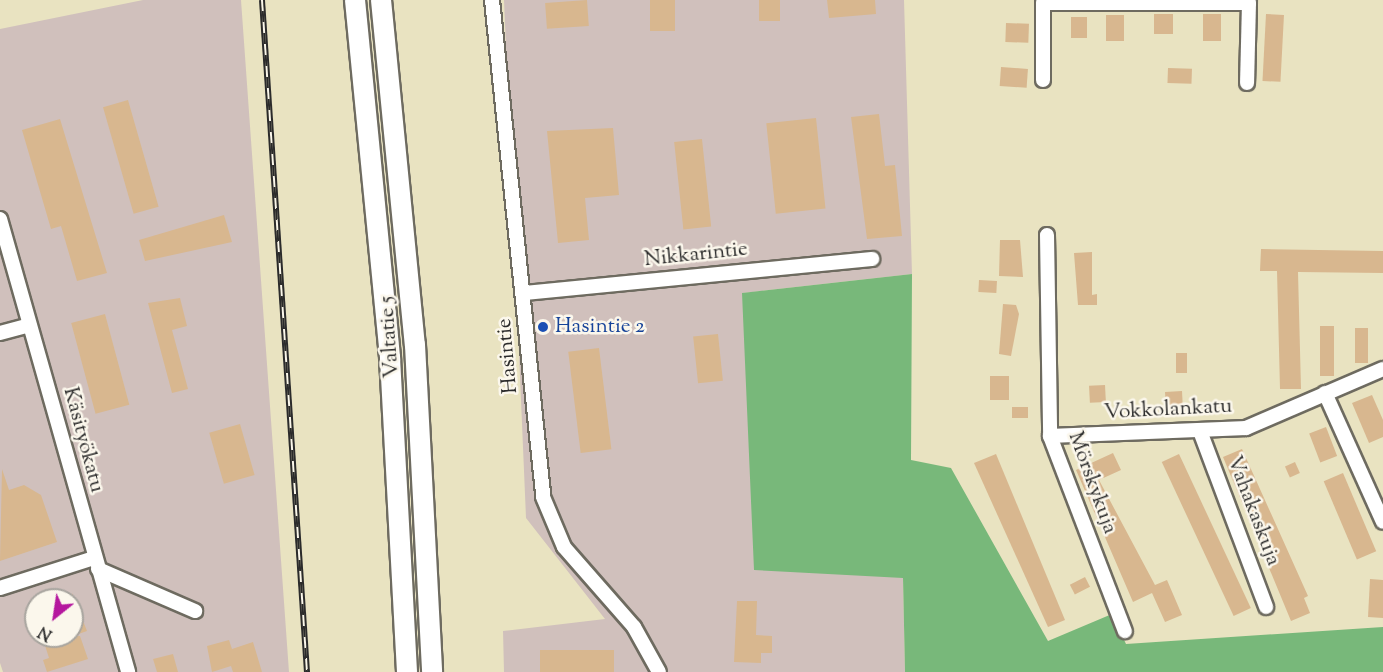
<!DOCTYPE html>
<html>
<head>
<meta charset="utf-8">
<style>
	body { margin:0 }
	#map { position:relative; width:1383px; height:672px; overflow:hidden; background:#e9e3c1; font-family:"Sorts Mill Goudy",serif }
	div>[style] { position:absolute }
	.industrial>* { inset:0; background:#d0c0bc }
	.forest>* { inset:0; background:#78b87a }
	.building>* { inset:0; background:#d8b78f; transform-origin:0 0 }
	.roads { filter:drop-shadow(2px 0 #6e6b60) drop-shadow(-2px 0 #6e6b60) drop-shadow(0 2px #6e6b60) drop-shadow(0 -2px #6e6b60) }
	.minor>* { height:14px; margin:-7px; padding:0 7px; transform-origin:7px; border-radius:7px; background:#fff }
	.highway>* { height:20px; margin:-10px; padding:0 10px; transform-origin:10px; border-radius:10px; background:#fff }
	.rail>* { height:6px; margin-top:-3px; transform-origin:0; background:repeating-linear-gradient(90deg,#fbf7ec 0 11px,#2b2b2b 0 22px); box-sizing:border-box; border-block:2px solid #2b2b2b }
	.dots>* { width:16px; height:16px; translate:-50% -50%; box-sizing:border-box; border:3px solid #fbf7ec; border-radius:50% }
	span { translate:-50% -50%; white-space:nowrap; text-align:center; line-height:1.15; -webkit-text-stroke:5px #fbf7ec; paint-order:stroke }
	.street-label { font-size:21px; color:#2b2b2b }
	.transit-label { font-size:21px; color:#164399 }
	.left { translate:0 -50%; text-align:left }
	.north { position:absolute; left:24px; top:588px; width:60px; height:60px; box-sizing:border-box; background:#fbf7ec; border:2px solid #a8a59f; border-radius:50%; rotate:210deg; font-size:16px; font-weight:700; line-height:24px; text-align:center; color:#2b2b2b }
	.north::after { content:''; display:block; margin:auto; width:21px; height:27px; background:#b5179e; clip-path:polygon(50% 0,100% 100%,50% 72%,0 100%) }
</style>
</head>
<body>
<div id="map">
	<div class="industrial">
		<div style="clip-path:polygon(evenodd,143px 0,241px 0,289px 672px,3px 672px,0 663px,0 29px,143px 0,36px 600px,72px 600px,72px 636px,36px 636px,36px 600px)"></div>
		<div style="clip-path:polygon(504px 0,904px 0,912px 274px,743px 293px,903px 578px,905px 672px,504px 672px,503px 631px,605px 619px,526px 518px)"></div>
	</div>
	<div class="forest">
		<div style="clip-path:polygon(912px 274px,911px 460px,951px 468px,1048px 641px,1112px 614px,1126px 644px,1383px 627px,1383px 672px,905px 672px,903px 578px,754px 570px,742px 293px)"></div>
	</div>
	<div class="building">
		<div style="left:587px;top:0;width:26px;height:42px;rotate:86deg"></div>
		<div style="left:650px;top:0;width:25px;height:31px"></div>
		<div style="left:759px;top:0;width:21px;height:21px"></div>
		<div style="clip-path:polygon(827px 0,875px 0,876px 14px,829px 18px)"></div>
		<div style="left:1173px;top:14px;width:20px;height:19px;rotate:90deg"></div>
		<div style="left:1221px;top:14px;width:27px;height:18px;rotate:90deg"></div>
		<div style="left:1266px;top:14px;width:18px;height:67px;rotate:3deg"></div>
		<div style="left:1106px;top:15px;width:18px;height:26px"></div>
		<div style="left:1071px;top:17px;width:16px;height:21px"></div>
		<div style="left:1006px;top:23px;width:23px;height:19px;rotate:2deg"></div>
		<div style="left:1001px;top:67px;width:27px;height:19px;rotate:4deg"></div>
		<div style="left:1168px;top:68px;width:24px;height:15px;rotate:2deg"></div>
		<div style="left:128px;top:100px;width:111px;height:26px;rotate:74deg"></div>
		<div style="clip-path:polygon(879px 114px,885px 166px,895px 165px,902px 236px,867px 239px,851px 117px)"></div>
		<div style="left:816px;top:118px;width:91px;height:50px;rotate:84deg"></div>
		<div style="clip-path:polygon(60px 119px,107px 273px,77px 281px,61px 226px,51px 229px,22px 130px)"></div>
		<div style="clip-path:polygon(613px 128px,619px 195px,585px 198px,589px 240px,558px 243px,547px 131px)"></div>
		<div style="left:702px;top:139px;width:88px;height:28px;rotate:84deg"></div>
		<div style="clip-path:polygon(224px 215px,232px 242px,145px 261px,139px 240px)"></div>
		<div style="clip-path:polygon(1000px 240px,1020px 240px,1023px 277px,999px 276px)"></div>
		<div style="clip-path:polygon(1261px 249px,1383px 251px,1383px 273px,1298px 272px,1301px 389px,1280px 389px,1277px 271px,1260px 271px)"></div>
		<div style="clip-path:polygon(1092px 252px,1092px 295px,1097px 294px,1097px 305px,1078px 305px,1074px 253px)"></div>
		<div style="left:979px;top:280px;width:18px;height:12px;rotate:3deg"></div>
		<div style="clip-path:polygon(180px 298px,187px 326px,172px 330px,188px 389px,172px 393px,148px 303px)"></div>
		<div style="clip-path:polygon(1003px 304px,1016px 305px,1019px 314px,1011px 356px,999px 354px)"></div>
		<div style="left:105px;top:314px;width:94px;height:35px;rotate:75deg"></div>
		<div style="left:1320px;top:326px;width:14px;height:50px"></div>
		<div style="left:1355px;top:328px;width:13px;height:35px"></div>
		<div style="left:718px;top:334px;width:47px;height:25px;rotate:84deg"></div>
		<div style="left:599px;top:348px;width:102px;height:31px;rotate:83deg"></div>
		<div style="left:1176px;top:353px;width:11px;height:20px"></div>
		<div style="left:990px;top:376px;width:19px;height:24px"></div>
		<div style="left:1105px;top:385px;width:17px;height:16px;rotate:87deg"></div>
		<div style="left:1182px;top:391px;width:18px;height:17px;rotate:87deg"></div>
		<div style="clip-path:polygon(1372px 395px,1383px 420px,1383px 437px,1369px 443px,1352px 403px)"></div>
		<div style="left:1012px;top:407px;width:16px;height:11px"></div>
		<div style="left:240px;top:424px;width:53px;height:32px;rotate:74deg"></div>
		<div style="left:1326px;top:427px;width:31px;height:18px;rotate:69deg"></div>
		<div style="clip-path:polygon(1242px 449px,1308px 596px,1304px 598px,1310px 613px,1291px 621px,1223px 457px)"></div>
		<div style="clip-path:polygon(1113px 453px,1121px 470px,1099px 480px,1155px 585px,1167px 580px,1182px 615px,1165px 622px,1152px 593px,1133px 602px,1076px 470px)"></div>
		<div style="clip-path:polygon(996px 454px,1065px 620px,1048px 627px,974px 463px)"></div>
		<div style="left:1179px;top:454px;width:170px;height:19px;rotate:65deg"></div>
		<div style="left:1295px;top:462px;width:12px;height:11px;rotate:66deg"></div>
		<div style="clip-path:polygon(2px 469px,9px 490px,24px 485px,41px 495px,57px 542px,0 561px)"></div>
		<div style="left:1343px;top:473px;width:85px;height:21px;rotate:67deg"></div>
		<div style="left:1085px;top:577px;width:11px;height:17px;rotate:63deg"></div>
		<div style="clip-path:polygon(1370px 579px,1383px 580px,1383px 618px,1368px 617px)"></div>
		<div style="clip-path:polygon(72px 593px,87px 631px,73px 636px,80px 636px,88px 659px,47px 672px,43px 660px,49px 658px,42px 636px,72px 636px)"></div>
		<div style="clip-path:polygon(737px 601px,757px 601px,756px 635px,772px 636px,772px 653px,761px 653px,761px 663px,734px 662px)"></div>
		<div style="clip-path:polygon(229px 640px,232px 649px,253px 642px,262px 672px,233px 672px,231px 666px,212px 672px,207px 646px)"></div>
		<div style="left:614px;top:650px;width:22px;height:74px;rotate:90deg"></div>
		<div style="clip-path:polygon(173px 654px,178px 672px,157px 672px,153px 659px)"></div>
	</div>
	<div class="roads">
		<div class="minor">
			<div style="left:492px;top:0;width:500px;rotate:84.1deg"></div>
			<div style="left:543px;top:497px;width:54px;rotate:67.2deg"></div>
			<div style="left:564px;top:547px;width:106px;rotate:48.8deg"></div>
			<div style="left:634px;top:627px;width:51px;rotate:60.9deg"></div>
			<div style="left:1043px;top:80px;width:77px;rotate:-90deg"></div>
			<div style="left:1043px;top:3px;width:206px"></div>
			<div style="left:1249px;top:3px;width:80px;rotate:91.4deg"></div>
			<div style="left:0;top:219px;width:471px;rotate:74.2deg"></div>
			<div style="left:1047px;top:235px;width:201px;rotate:89.1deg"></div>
			<div style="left:1050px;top:436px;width:209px;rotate:69deg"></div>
			<div style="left:524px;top:293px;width:350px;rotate:-5.6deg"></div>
			<div style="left:0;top:333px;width:30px;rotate:-15deg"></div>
			<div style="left:1325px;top:393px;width:141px;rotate:65.8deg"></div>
			<div style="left:1200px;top:431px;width:188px;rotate:69.4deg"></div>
			<div style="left:1050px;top:436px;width:196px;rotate:-2.3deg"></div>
			<div style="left:1246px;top:428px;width:149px;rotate:-23.3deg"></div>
			<div style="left:98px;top:569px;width:106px;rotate:23.4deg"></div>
			<div style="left:0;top:588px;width:99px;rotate:-17.7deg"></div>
		</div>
		<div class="highway">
			<div style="left:355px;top:0;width:360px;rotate:84.4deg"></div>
			<div style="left:390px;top:358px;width:314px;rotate:86.9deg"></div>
			<div style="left:381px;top:0;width:347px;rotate:84.4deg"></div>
			<div style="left:415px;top:345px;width:327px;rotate:87deg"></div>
		</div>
	</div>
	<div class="rail">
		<div style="left:262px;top:0;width:674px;rotate:86.17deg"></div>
	</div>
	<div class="dots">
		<div style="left:543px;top:327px;background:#1a4fb4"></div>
	</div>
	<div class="street-label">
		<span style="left:696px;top:255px;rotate:-6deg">Nikkarintie</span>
		<span style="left:390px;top:337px;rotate:-94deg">Valtatie 5</span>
		<span style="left:508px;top:356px;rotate:-95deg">Hasintie</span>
		<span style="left:1168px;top:410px;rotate:-3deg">Vokkolankatu</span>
		<span style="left:83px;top:440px;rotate:75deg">Käsityökatu</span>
		<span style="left:1092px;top:483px;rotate:70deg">Mörskykuja</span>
		<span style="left:1253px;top:511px;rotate:69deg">Vahakaskuja</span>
	</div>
	<div class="transit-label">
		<span class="left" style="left:555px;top:327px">Hasintie 2</span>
	</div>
	<div class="north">N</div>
</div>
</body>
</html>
